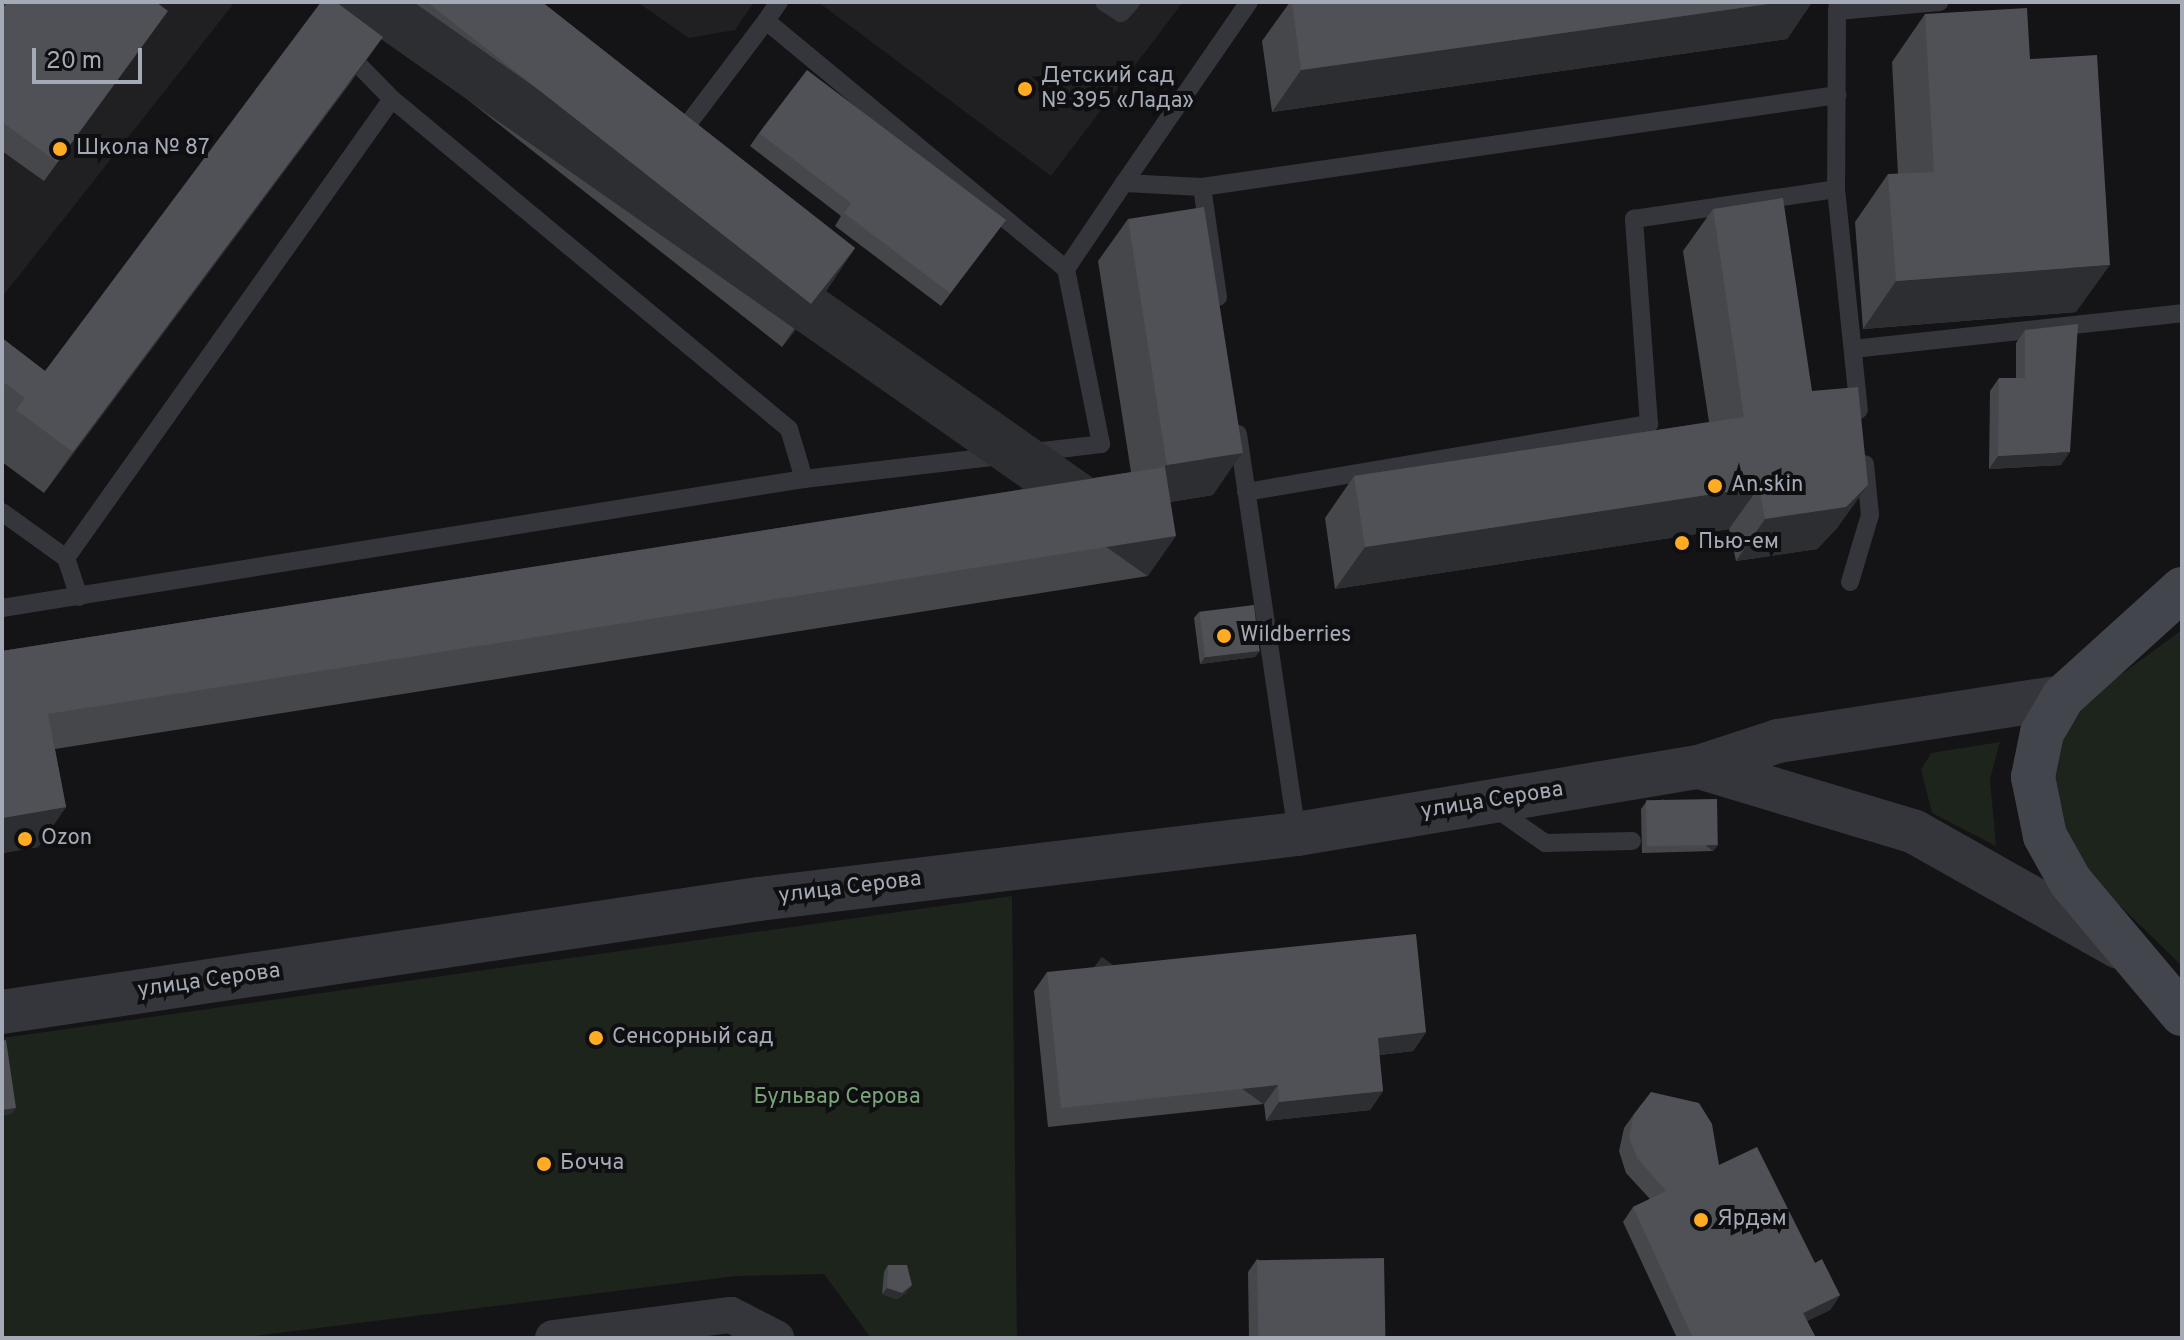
<!DOCTYPE html>
<html>
<head>
<meta charset="utf-8">
<style>
	body { margin:0 }
	#map { position:relative; width:2184px; height:1340px; overflow:hidden; background:#141416; font-family:Overpass,sans-serif }
	div>[style] { position:absolute }
	.built>* { inset:0; background:#202023 }
	.green>* { inset:0; background:#1c241c }
	.service>* { height:18px; margin:-9px; padding:0 9px; transform-origin:9px; border-radius:9px; background:#35363b }
	.minor>* { height:36px; margin:-18px; padding:0 18px; transform-origin:18px; border-radius:18px; background:#35363b }
	.tertiary>* { height:44px; margin:-22px; padding:0 22px; transform-origin:22px; border-radius:22px; background:#35363b }
	.secondary>* { height:44px; margin:-22px; padding:0 22px; transform-origin:22px; border-radius:22px; background:#42454b }
	.wall>* { inset:0; background:#45474b }
	.shaded-wall>* { inset:0; background:#2d2e31; transform-origin:0 0 }
	.building>* { inset:0; background:#4f5157; transform-origin:0 0 }
	.dots>* { width:22px; height:22px; translate:-50% -50%; box-sizing:border-box; border:4px solid #0f0f11; border-radius:50% }
	span { translate:-50% -50%; white-space:nowrap; text-align:center; line-height:1.15; -webkit-text-stroke:8px #0f0f11; paint-order:stroke }
	.poi-label { font-size:22px; color:#a4abb7 }
	.left { translate:0 -50%; text-align:left }
	.street-label { font-size:22px; color:#a4abb7 }
	.park-label { font-size:22px; color:#7aa47a }
	.frame { position:absolute; inset:0; border:4px solid #a4abb7; pointer-events:none }
	.scale { position:absolute; left:32px; top:48px; width:110px; height:36px; box-sizing:border-box; border:4px solid #a4abb7; border-top:0; padding-left:10px; font-size:24px; line-height:28px; white-space:nowrap; color:#a4abb7; -webkit-text-stroke:6px #0f0f11; paint-order:stroke }
</style>
</head>
<body>
<div id="map">
	<div class="built">
		<div style="clip-path:polygon(2px 2px,235px 2px,2px 297px)"></div>
		<div style="clip-path:polygon(637px 2px,754px 2px,735px 30px,689px 38px)"></div>
		<div style="clip-path:polygon(818px 2px,1183px 2px,1051px 176px)"></div>
	</div>
	<div class="green">
		<div style="clip-path:polygon(2182px 630px,2182px 966px,2082px 869px,2055px 806px,2054px 751px,2089px 698px)"></div>
		<div style="clip-path:polygon(2000px 742px,1990px 779px,1996px 846px,1932px 813px,1921px 770px,1931px 753px)"></div>
		<div style="clip-path:polygon(1012px 896px,1017px 1338px,871px 1338px,824px 1274px,736px 1276px,238px 1338px,2px 1338px,2px 1038px)"></div>
	</div>
	<div class="service">
		<div style="left:382px;top:2px;width:61px;rotate:127.1deg"></div>
		<div style="left:345px;top:51px;width:67px;rotate:45.6deg"></div>
		<div style="left:392px;top:99px;width:516px;rotate:39.73deg"></div>
		<div style="left:789px;top:429px;width:52px;rotate:73.3deg"></div>
		<div style="left:1104px;top:2px;width:20px;rotate:33deg"></div>
		<div style="left:1121px;top:13px;width:15px;rotate:-48deg"></div>
		<div style="left:1838px;top:2px;width:9px;rotate:96deg"></div>
		<div style="left:1837px;top:11px;width:103px;rotate:-5deg"></div>
		<div style="left:1837px;top:11px;width:178px;rotate:90.3deg"></div>
		<div style="left:1836px;top:189px;width:222px;rotate:84.1deg"></div>
		<div style="left:674px;top:119px;width:14px;rotate:39deg"></div>
		<div style="left:685px;top:128px;width:134px;rotate:-52.9deg"></div>
		<div style="left:1124px;top:183px;width:220px;rotate:-55.4deg"></div>
		<div style="left:1202px;top:187px;width:642px;rotate:-8.24deg"></div>
		<div style="left:1066px;top:269px;width:104px;rotate:-56deg"></div>
		<div style="left:1124px;top:183px;width:78px;rotate:2.9deg"></div>
		<div style="left:1202px;top:187px;width:111px;rotate:81.7deg"></div>
		<div style="left:1853px;top:349px;width:331px;rotate:-6.2deg"></div>
		<div style="left:1238px;top:434px;width:404px;rotate:81.6deg"></div>
		<div style="left:1246px;top:492px;width:409px;rotate:-9.6deg"></div>
		<div style="left:1649px;top:424px;width:206px;rotate:-94.2deg"></div>
		<div style="left:1634px;top:219px;width:204px;rotate:-8.4deg"></div>
		<div style="left:2px;top:512px;width:79px;rotate:35.7deg"></div>
		<div style="left:1850px;top:582px;width:70px;rotate:-73.4deg"></div>
		<div style="left:1870px;top:515px;width:51px;rotate:-95.6deg"></div>
		<div style="left:79px;top:597px;width:41px;rotate:-108.4deg"></div>
		<div style="left:66px;top:558px;width:563px;rotate:-54.62deg"></div>
		<div style="left:2px;top:608px;width:812px;rotate:-9.14deg"></div>
		<div style="left:804px;top:479px;width:299px;rotate:-6.7deg"></div>
		<div style="left:1101px;top:444px;width:178px;rotate:-101.3deg"></div>
		<div style="left:1066px;top:269px;width:389px;rotate:-140.4deg"></div>
		<div style="left:766px;top:21px;width:23px;rotate:-56deg"></div>
		<div style="left:1495px;top:808px;width:61px;rotate:35deg"></div>
		<div style="left:1545px;top:843px;width:87px;rotate:-1.3deg"></div>
	</div>
	<div class="minor">
		<div style="left:553px;top:1338px;width:179px;rotate:-7.4deg"></div>
		<div style="left:731px;top:1315px;width:51px;rotate:27.1deg"></div>
	</div>
	<div class="tertiary">
		<div style="left:1699px;top:767px;width:223px;rotate:16.7deg"></div>
		<div style="left:1913px;top:831px;width:236px;rotate:29.4deg"></div>
		<div style="left:2px;top:1012px;width:765px;rotate:-8.49deg"></div>
		<div style="left:759px;top:899px;width:542px;rotate:-6.89deg"></div>
		<div style="left:1297px;top:834px;width:408px;rotate:-9.5deg"></div>
		<div style="left:1699px;top:767px;width:83px;rotate:-18.2deg"></div>
		<div style="left:1778px;top:741px;width:288px;rotate:-8.8deg"></div>
	</div>
	<div class="secondary">
		<div style="left:2182px;top:589px;width:161px;rotate:137.8deg"></div>
		<div style="left:2063px;top:697px;width:42px;rotate:120.3deg"></div>
		<div style="left:2042px;top:733px;width:45px;rotate:101.6deg"></div>
		<div style="left:2033px;top:777px;width:60px;rotate:78.5deg"></div>
		<div style="left:2045px;top:836px;width:51px;rotate:60.9deg"></div>
		<div style="left:2070px;top:881px;width:174px;rotate:49.9deg"></div>
	</div>
	<div class="wall">
		<div style="clip-path:polygon(413px 2px,542px 2px,855px 248px,826px 291px,782px 347px,388px 37px)"></div>
		<div style="clip-path:polygon(1290px 2px,1812px 2px,1787px 39px,1272px 112px,1262px 41px)"></div>
		<div style="clip-path:polygon(2px 9px,154px 30px,44px 181px,2px 151px)"></div>
		<div style="clip-path:polygon(1925px 14px,2030px 59px,2076px 312px,1863px 329px,1855px 222px,1888px 174px,1898px 174px,1892px 62px)"></div>
		<div style="clip-path:polygon(354px 78px,44px 493px,2px 462px,2px 338px,45px 371px)"></div>
		<div style="clip-path:polygon(759px 133px,1006px 220px,941px 306px,835px 226px,841px 216px,750px 146px)"></div>
		<div style="clip-path:polygon(1713px 209px,1838px 527px,1817px 549px,1736px 561px,1729px 529px,1335px 589px,1325px 518px,1354px 476px,1709px 422px,1683px 251px)"></div>
		<div style="clip-path:polygon(1128px 219px,1213px 495px,1170px 502px,1148px 576px,55px 749px,66px 807px,38px 847px,2px 853px,2px 651px,1131px 472px,1098px 261px)"></div>
		<div style="clip-path:polygon(2025px 330px,2061px 465px,1989px 469px,1990px 391px,1999px 378px,2016px 378px,2016px 343px)"></div>
		<div style="clip-path:polygon(1199px 612px,1260px 651px,1255px 657px,1200px 664px,1194px 618px)"></div>
		<div style="clip-path:polygon(1646px 802px,1718px 845px,1713px 851px,1642px 853px,1641px 809px)"></div>
		<div style="clip-path:polygon(1047px 972px,1426px 1032px,1413px 1051px,1379px 1055px,1383px 1091px,1370px 1110px,1266px 1121px,1264px 1104px,1048px 1127px,1034px 991px)"></div>
		<div style="clip-path:polygon(1634px 1114px,1719px 1165px,1815px 1263px,1840px 1295px,1830px 1310px,1807px 1321px,1816px 1338px,1677px 1338px,1623px 1222px,1633px 1207px,1650px 1199px,1626px 1173px,1619px 1151px,1624px 1128px)"></div>
		<div style="clip-path:polygon(1257px 1259px,1386px 1338px,1249px 1338px,1248px 1272px)"></div>
		<div style="clip-path:polygon(888px 1265px,907px 1292px,897px 1299px,882px 1294px,884px 1272px)"></div>
	</div>
	<div class="shaded-wall">
		<div style="clip-path:polygon(1781px 2px,1812px 2px,1787px 39px,1272px 112px,1301px 70px)"></div>
		<div style="clip-path:polygon(383px 37px,354px 78px,44px 493px,73px 452px)"></div>
		<div style="clip-path:polygon(855px 248px,826px 291px,782px 347px,811px 304px)"></div>
		<div style="clip-path:polygon(2110px 265px,2076px 312px,1863px 329px,1896px 281px)"></div>
		<div style="clip-path:polygon(2070px 452px,2061px 465px,1989px 469px,1998px 456px)"></div>
		<div style="clip-path:polygon(1242px 453px,1213px 495px,1137px 507px,1166px 465px)"></div>
		<div style="clip-path:polygon(1868px 485px,1838px 527px,1817px 549px,1736px 561px,1765px 519px)"></div>
		<div style="clip-path:polygon(1759px 487px,1729px 529px,1335px 589px,1365px 547px)"></div>
		<div style="left:1176px;top:536px;width:49px;height:1142px;rotate:125deg"></div>
		<div style="clip-path:polygon(1260px 651px,1255px 657px,1200px 664px,1205px 657px)"></div>
		<div style="clip-path:polygon(66px 807px,38px 847px,2px 853px,2px 818px)"></div>
		<div style="left:1718px;top:845px;width:8px;height:72px;rotate:130deg"></div>
		<div style="clip-path:polygon(1426px 1032px,1413px 1051px,1364px 1057px,1378px 1038px)"></div>
		<div style="left:1278px;top:1085px;width:24px;height:218px;rotate:126deg"></div>
		<div style="clip-path:polygon(1383px 1091px,1370px 1110px,1266px 1121px,1279px 1102px)"></div>
		<div style="clip-path:polygon(16px 1108px,12px 1114px,2px 1116px,2px 1110px)"></div>
		<div style="clip-path:polygon(912px 1285px,907px 1292px,897px 1299px,882px 1294px,887px 1288px)"></div>
		<div style="clip-path:polygon(1840px 1295px,1830px 1310px,1793px 1328px,1803px 1313px)"></div>
	</div>
	<div class="building">
		<div style="clip-path:polygon(7px 2px,156px 2px,168px 11px,57px 162px,2px 122px,2px 9px)"></div>
		<div style="clip-path:polygon(321px 2px,336px 2px,383px 37px,73px 452px,16px 410px,25px 398px,2px 381px,2px 338px,45px 371px)"></div>
		<div style="clip-path:polygon(427px 2px,542px 2px,855px 248px,811px 304px)"></div>
		<div style="clip-path:polygon(1292px 2px,1781px 2px,1301px 70px)"></div>
		<div style="clip-path:polygon(2027px 8px,2030px 59px,2097px 55px,2110px 265px,1896px 281px,1888px 174px,1934px 172px,1925px 14px)"></div>
		<div style="clip-path:polygon(807px 70px,1006px 220px,950px 293px,844px 213px,851px 203px,759px 133px)"></div>
		<div style="clip-path:polygon(1783px 198px,1812px 391px,1858px 387px,1868px 485px,1846px 507px,1765px 519px,1759px 487px,1365px 547px,1354px 476px,1744px 417px,1713px 209px)"></div>
		<div style="left:1204px;top:207px;width:249px;height:77px;rotate:81deg"></div>
		<div style="clip-path:polygon(2078px 324px,2070px 452px,1998px 456px,1999px 378px,2025px 378px,2025px 330px)"></div>
		<div style="clip-path:polygon(1165px 467px,1176px 536px,48px 714px,66px 807px,2px 818px,2px 651px)"></div>
		<div style="left:1254px;top:605px;width:46px;height:55px;rotate:83deg"></div>
		<div style="left:1717px;top:799px;width:46px;height:71px;rotate:89deg"></div>
		<div style="clip-path:polygon(1416px 934px,1426px 1032px,1378px 1038px,1383px 1091px,1279px 1102px,1278px 1085px,1061px 1108px,1047px 972px)"></div>
		<div style="clip-path:polygon(6px 1040px,16px 1108px,2px 1110px,2px 1041px)"></div>
		<div style="clip-path:polygon(1651px 1092px,1699px 1103px,1712px 1124px,1719px 1165px,1757px 1147px,1815px 1263px,1822px 1259px,1840px 1295px,1803px 1313px,1816px 1338px,1693px 1338px,1633px 1207px,1666px 1191px,1637px 1158px,1629px 1137px,1634px 1114px)"></div>
		<div style="left:1384px;top:1258px;width:80px;height:127px;rotate:89deg"></div>
		<div style="clip-path:polygon(888px 1265px,907px 1265px,912px 1285px,902px 1293px,887px 1288px)"></div>
	</div>
	<div class="dots">
		<div style="left:1025px;top:89px;background:#ffab23"></div>
		<div style="left:60px;top:149px;background:#ffab23"></div>
		<div style="left:1715px;top:486px;background:#ffab23"></div>
		<div style="left:1682px;top:543px;background:#ffab23"></div>
		<div style="left:1224px;top:636px;background:#ffab23"></div>
		<div style="left:25px;top:839px;background:#ffab23"></div>
		<div style="left:596px;top:1038px;background:#ffab23"></div>
		<div style="left:544px;top:1164px;background:#ffab23"></div>
		<div style="left:1701px;top:1220px;background:#ffab23"></div>
	</div>
	<div class="poi-label">
		<span class="left" style="left:1041px;top:89px">Детский сад<br>№ 395 «Лада»</span>
		<span class="left" style="left:76px;top:149px">Школа № 87</span>
		<span class="left" style="left:1731px;top:486px">An.skin</span>
		<span class="left" style="left:1698px;top:543px">Пью-ем</span>
		<span class="left" style="left:1240px;top:636px">Wildberries</span>
		<span class="left" style="left:41px;top:839px">Ozon</span>
		<span class="left" style="left:612px;top:1038px">Сенсорный сад</span>
		<span class="left" style="left:560px;top:1164px">Бочча</span>
		<span class="left" style="left:1717px;top:1220px">Ярдәм</span>
	</div>
	<div class="street-label">
		<span style="left:1492px;top:801px;rotate:-9deg">улица Серова</span>
		<span style="left:850px;top:888px;rotate:-7deg">улица Серова</span>
		<span style="left:209px;top:981px;rotate:-8deg">улица Серова</span>
	</div>
	<div class="park-label">
		<span style="left:837px;top:1098px">Бульвар Серова</span>
	</div>
	<div class="frame"></div>
	<div class="scale">20 m</div>
</div>
</body>
</html>
